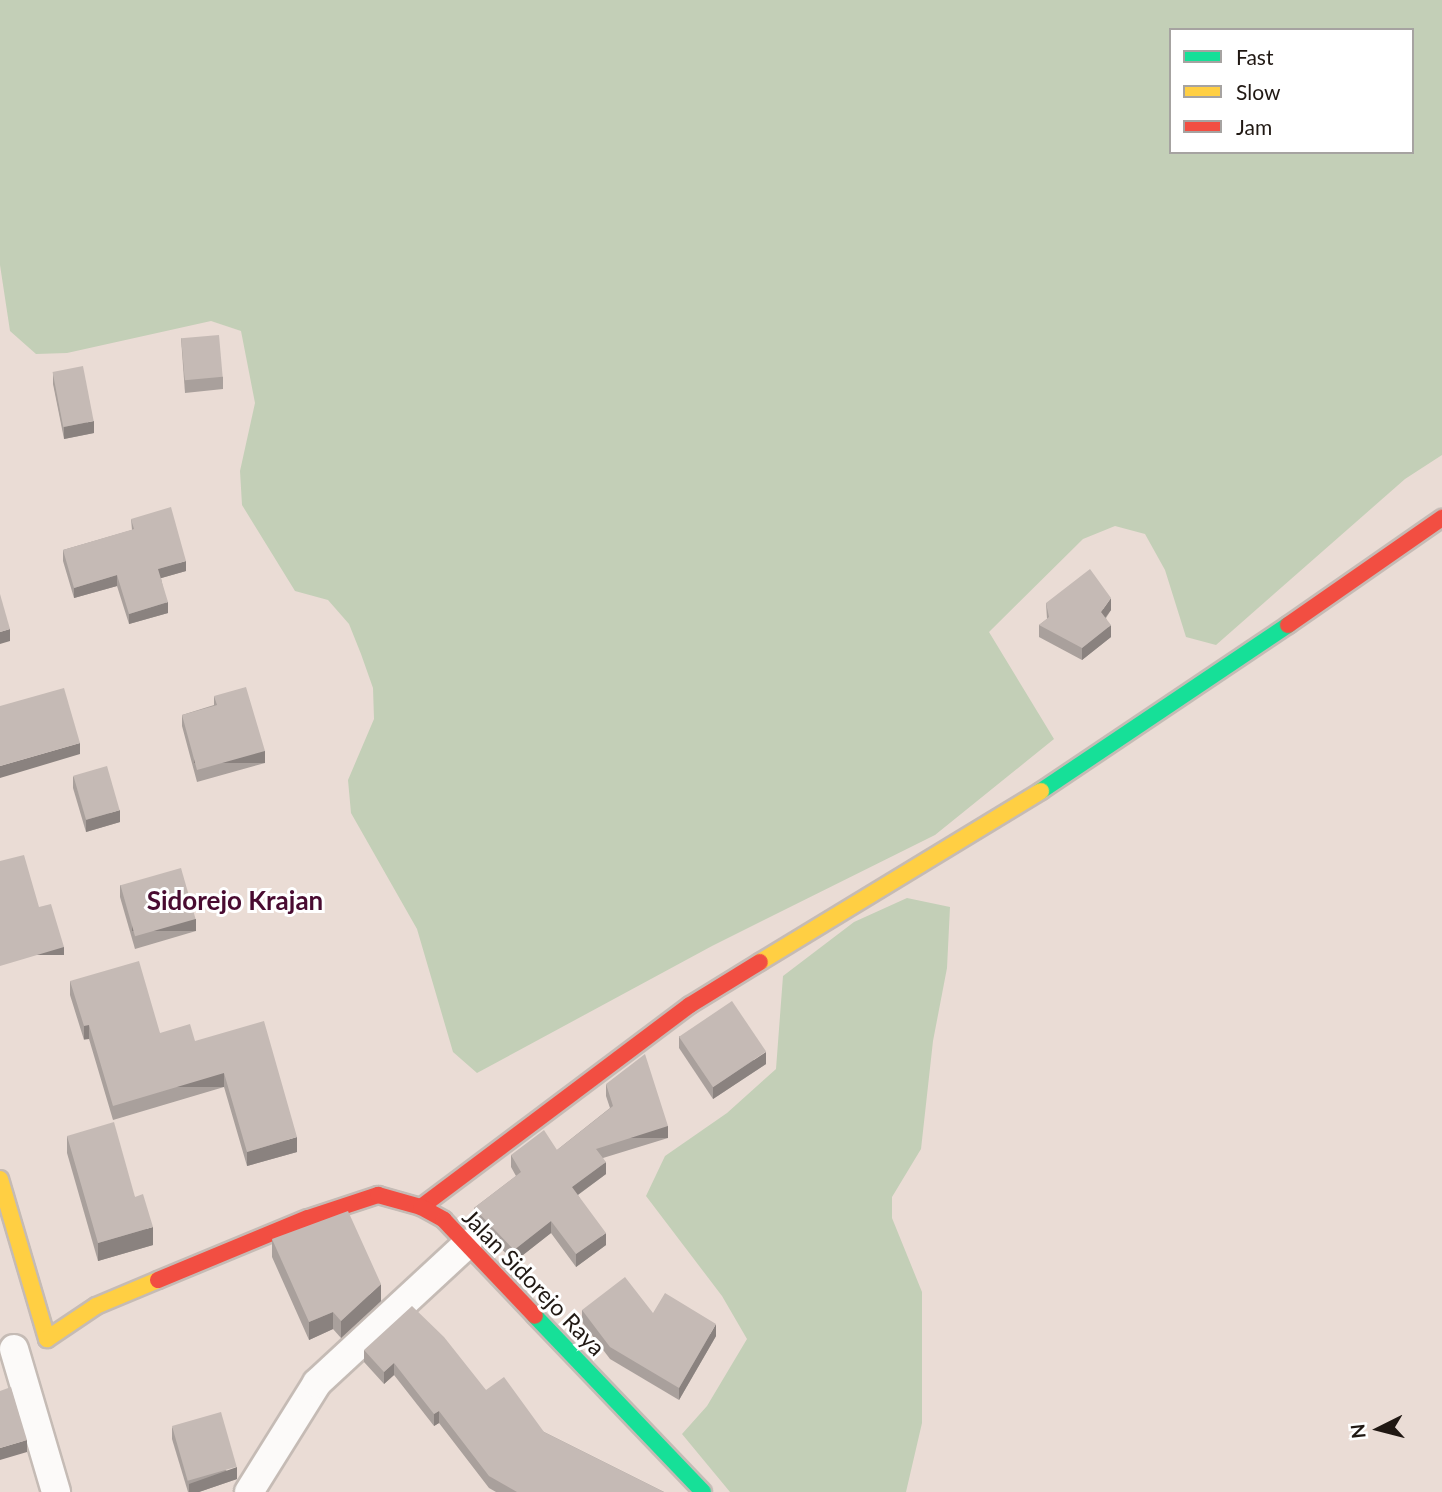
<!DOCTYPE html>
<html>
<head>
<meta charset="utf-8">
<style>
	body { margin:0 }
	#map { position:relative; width:1442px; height:1492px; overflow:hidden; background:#eadcd5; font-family:Lato,sans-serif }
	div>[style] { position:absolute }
	.green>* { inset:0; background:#c3cfb7 }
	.roads { filter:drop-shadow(2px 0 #c5bbb5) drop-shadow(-2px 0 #c5bbb5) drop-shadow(0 2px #c5bbb5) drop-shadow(0 -2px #c5bbb5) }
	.street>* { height:28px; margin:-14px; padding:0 14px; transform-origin:14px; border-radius:14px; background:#fcfaf9 }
	.fast>* { height:16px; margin:-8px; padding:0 8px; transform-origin:8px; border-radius:8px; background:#16e098 }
	.slow>* { height:16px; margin:-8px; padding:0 8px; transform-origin:8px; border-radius:8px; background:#ffcf43 }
	.jam>* { height:16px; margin:-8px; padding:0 8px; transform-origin:8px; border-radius:8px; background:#f24e42 }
	.wall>* { inset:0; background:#a9a09c }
	.shaded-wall>* { inset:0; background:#8a827f; transform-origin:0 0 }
	.building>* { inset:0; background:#c5bab5; transform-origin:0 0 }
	span { translate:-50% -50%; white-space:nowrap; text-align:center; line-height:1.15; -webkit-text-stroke:6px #fff; paint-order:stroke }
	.street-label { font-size:23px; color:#201813 }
	.quarter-label { font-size:26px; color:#490b31; font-weight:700 }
	.legend { position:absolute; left:1169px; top:28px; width:245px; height:126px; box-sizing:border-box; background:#fff; border:2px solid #a6a3a1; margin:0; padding:9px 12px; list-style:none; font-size:21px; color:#201813 }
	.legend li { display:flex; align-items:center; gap:14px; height:35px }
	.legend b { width:35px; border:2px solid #a6a3a1 }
	.north { position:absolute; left:1344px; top:1394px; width:70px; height:70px; -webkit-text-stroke:5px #fff; paint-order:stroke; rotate:264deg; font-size:19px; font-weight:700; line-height:28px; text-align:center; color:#201813 }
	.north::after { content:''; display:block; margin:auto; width:24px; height:32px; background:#201813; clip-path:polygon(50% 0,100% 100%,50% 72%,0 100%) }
</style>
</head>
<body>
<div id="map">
	<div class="green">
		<div style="clip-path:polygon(evenodd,0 0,1442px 0,1442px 455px,1405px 479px,1216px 645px,1186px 637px,1165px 570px,1145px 534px,1115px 526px,1083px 539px,989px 632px,1054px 739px,935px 835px,712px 946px,477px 1073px,453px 1052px,417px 929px,351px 813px,348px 780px,374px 719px,373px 688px,361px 654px,349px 624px,328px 600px,295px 591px,242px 505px,240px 471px,255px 403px,241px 331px,211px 321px,67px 353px,36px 354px,10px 331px,0 265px,0 0,1171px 30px,1412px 30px,1412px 152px,1171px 152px,1171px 30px)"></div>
		<div style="clip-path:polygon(907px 898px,950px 907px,947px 968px,933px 1041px,921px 1149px,892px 1197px,892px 1218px,922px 1292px,922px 1423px,906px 1492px,730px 1492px,682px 1434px,707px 1406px,747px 1339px,722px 1296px,646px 1196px,665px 1156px,727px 1113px,776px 1069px,783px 976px,854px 922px)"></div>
	</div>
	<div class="roads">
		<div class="street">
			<div style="left:14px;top:1349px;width:149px;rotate:73.6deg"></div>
			<div style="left:249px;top:1492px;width:128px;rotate:-58deg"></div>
			<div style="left:317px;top:1383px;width:205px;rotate:-42.8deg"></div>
		</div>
		<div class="fast">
			<div style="left:1041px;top:791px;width:298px;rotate:-33.9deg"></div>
			<div style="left:535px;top:1316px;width:243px;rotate:46.3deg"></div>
		</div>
		<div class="slow">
			<div style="left:760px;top:962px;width:329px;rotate:-31.3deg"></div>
			<div style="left:0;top:1179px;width:167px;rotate:73.6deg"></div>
			<div style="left:47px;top:1339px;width:59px;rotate:-34deg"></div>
			<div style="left:96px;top:1306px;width:67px;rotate:-22.8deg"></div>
		</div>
		<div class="jam">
			<div style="left:1288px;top:625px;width:188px;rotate:-34.8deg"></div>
			<div style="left:421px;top:1207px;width:336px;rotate:-36.9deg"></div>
			<div style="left:690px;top:1005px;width:82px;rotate:-31.6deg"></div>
			<div style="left:158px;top:1280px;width:162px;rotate:-22.5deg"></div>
			<div style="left:308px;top:1218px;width:74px;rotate:-18.2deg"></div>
			<div style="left:378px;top:1195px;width:45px;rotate:15.6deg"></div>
			<div style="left:421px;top:1207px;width:26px;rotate:29deg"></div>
			<div style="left:444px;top:1220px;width:132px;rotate:46.5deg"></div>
		</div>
	</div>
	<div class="wall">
		<div style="clip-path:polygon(181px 338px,223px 377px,223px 389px,185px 393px)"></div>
		<div style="clip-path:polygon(53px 372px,94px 433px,64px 439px,53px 384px)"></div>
		<div style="clip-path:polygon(131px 519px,186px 571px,161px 578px,168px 613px,129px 624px,117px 586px,74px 598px,63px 561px,63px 550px,132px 530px)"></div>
		<div style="clip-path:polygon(1046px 603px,1111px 610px,1106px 618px,1111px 637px,1082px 660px,1039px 637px,1039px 625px,1047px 619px)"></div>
		<div style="clip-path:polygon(214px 696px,265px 763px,197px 782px,182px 726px,182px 715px,214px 705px)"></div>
		<div style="clip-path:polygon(73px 776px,120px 822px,86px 832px,73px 788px)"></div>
		<div style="clip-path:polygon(120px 885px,196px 931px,135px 949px,120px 897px)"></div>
		<div style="clip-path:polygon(70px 981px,160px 1033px,195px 1041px,297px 1152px,247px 1166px,224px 1087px,113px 1120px,89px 1039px,84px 1040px,70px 995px)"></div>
		<div style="clip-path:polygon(679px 1036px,766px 1064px,713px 1099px,679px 1048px)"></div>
		<div style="clip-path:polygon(606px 1084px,668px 1138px,603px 1158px,606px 1174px,578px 1195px,606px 1245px,576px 1267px,551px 1233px,514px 1262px,474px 1220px,474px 1208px,516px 1176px,511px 1167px,511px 1155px,557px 1150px,610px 1108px,606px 1096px)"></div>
		<div style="clip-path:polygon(67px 1136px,135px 1197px,153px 1245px,98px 1261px,67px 1153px)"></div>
		<div style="clip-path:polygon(272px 1239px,381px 1301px,341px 1338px,333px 1329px,309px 1340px,272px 1257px)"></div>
		<div style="clip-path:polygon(582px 1310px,653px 1313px,716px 1336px,679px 1400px,610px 1359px,582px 1322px)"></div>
		<div style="clip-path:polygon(364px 1350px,486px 1390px,544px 1432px,664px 1492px,496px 1492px,489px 1488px,439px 1423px,434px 1426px,394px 1375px,384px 1384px,364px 1362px)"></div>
		<div style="clip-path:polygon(172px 1427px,237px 1479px,199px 1492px,188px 1492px,172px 1439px)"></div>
	</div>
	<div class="shaded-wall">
		<div style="clip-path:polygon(94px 421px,94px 433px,64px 439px,64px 427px)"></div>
		<div style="clip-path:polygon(186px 561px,186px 571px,158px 579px,158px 569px)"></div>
		<div style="clip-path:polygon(117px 575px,117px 586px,74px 598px,74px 588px)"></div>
		<div style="clip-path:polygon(1111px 598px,1111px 610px,1101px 623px,1101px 612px)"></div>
		<div style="clip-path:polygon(168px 602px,168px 613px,129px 624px,129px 614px)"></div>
		<div style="clip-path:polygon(1111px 625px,1111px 637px,1082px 660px,1082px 648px)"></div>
		<div style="clip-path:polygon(10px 629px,10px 641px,0 644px,0 632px)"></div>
		<div style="clip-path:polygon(80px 743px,80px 754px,0 778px,0 766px)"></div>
		<div style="left:265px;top:751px;width:12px;height:71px;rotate:90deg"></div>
		<div style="clip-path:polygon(120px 810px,120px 822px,86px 832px,86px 820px)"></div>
		<div style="left:196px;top:919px;width:12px;height:64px;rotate:90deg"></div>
		<div style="left:64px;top:947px;width:8px;height:67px;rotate:90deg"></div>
		<div style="left:89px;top:1025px;width:14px;height:5px;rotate:90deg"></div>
		<div style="clip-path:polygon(766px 1052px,766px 1064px,713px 1099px,713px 1087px)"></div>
		<div style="left:224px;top:1073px;width:14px;height:116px;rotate:90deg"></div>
		<div style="left:668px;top:1126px;width:12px;height:76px;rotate:90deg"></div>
		<div style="clip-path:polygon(297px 1137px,297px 1152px,247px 1166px,247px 1152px)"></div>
		<div style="clip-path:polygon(606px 1162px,606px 1174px,572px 1199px,572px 1187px)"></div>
		<div style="clip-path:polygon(551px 1221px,551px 1233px,514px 1262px,514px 1250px)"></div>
		<div style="clip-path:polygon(153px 1227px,153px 1245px,98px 1261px,98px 1243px)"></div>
		<div style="clip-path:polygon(606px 1233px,606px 1245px,576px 1267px,576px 1254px)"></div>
		<div style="clip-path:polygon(381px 1284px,381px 1301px,341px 1338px,341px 1321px)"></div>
		<div style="clip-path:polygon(333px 1312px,333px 1329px,309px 1340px,309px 1322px)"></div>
		<div style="clip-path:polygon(716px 1324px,716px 1336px,679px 1400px,679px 1388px)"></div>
		<div style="clip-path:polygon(394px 1363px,394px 1375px,384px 1384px,384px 1372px)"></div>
		<div style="clip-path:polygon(439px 1411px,439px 1423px,434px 1426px,434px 1414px)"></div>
		<div style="clip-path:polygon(27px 1440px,27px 1452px,0 1460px,0 1448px)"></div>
		<div style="clip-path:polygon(237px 1467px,237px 1479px,199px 1492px,189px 1492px,189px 1484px)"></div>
	</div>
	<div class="building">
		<div style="left:219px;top:335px;width:42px;height:38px;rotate:85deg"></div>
		<div style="left:83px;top:366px;width:56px;height:31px;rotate:79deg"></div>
		<div style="clip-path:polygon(171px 507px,186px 561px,158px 569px,168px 602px,129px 614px,117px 575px,74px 588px,63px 550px,134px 529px,131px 519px)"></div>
		<div style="clip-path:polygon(1090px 569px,1111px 598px,1101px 612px,1111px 625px,1082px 648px,1039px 625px,1049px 617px,1046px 603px)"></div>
		<div style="clip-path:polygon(0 594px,10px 629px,0 632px)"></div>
		<div style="clip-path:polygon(246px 687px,265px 751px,197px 770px,182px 715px,217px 705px,214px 696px)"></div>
		<div style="clip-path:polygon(64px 688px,80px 743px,0 766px,0 706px)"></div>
		<div style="left:107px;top:766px;width:46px;height:35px;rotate:74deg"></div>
		<div style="clip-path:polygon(24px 855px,39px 907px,51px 904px,64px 947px,0 966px,0 861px)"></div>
		<div style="left:181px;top:868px;width:53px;height:63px;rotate:74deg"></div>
		<div style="clip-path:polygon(139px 961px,160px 1033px,190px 1024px,195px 1041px,264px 1021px,297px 1137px,247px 1152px,224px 1073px,113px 1106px,89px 1025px,84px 1026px,70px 981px)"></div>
		<div style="left:732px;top:1001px;width:61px;height:64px;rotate:56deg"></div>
		<div style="clip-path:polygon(645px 1054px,668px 1126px,596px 1149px,606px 1162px,572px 1187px,606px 1233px,576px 1254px,551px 1221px,514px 1250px,474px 1208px,521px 1172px,511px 1155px,544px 1130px,557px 1150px,613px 1106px,606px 1084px)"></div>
		<div style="clip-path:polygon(114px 1122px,135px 1197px,143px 1194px,153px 1227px,98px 1243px,67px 1136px)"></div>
		<div style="clip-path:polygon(348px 1211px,381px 1284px,341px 1321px,333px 1312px,309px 1322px,272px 1239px)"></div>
		<div style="clip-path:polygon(625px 1277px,653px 1313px,665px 1293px,716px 1324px,679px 1388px,610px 1347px,582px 1310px)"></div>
		<div style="clip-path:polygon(412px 1306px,444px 1337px,486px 1390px,504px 1377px,544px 1432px,664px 1492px,517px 1492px,489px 1476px,439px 1411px,434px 1414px,394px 1363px,384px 1372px,364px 1350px)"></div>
		<div style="clip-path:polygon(11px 1387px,27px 1440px,0 1448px,0 1391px)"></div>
		<div style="left:221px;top:1412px;width:57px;height:51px;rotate:74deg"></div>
	</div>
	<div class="street-label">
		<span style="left:534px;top:1282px;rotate:46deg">Jalan Sidorejo Raya</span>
	</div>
	<div class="quarter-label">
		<span style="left:235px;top:901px">Sidorejo Krajan</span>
	</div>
	<ul class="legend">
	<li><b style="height:9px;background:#16e098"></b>Fast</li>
	<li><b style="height:9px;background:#ffcf43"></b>Slow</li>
	<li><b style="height:9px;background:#f24e42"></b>Jam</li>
	</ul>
	<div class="north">N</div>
</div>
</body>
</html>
